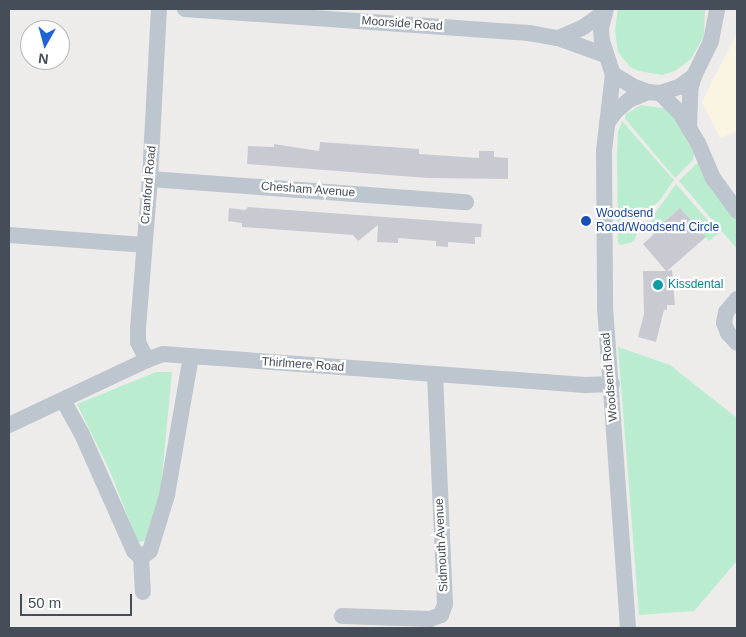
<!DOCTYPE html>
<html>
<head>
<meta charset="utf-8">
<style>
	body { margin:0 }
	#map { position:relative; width:746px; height:637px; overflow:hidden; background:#eeeceb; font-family:Arial,sans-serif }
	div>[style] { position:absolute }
	.commercial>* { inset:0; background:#faf5e3 }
	.green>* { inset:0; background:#baecd0 }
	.building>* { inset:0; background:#c9cad1 }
	.minor>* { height:16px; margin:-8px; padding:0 8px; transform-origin:8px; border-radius:8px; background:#bdc5ce }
	.dots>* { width:14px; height:14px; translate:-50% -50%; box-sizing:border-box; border:2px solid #fff; border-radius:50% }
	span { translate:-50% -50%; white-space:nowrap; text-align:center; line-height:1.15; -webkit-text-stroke:4.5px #fff; paint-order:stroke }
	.street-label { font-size:12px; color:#454e58 }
	.transit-label { font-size:12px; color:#164399 }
	.left { translate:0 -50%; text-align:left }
	.culture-label { font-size:12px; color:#0d838f }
	.frame { position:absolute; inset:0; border:10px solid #454e58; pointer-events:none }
	.north { position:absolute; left:20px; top:20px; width:50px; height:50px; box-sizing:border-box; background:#fff; border:1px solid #b5b8bc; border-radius:50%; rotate:187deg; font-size:14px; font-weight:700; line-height:20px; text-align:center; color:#454e58 }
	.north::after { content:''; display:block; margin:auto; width:18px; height:22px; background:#1e64d6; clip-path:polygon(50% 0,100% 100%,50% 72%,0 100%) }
	.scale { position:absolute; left:20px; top:594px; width:112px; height:22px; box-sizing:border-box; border:2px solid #454e58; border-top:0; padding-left:6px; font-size:15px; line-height:18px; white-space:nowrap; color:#454e58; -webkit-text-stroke:4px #fff; paint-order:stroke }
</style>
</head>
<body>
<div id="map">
	<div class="commercial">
		<div style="clip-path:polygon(737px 33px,737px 131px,720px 138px,702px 102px)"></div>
	</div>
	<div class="green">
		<div style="clip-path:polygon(618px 9px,705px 9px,704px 36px,691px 59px,675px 71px,662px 75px,639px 71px,630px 67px,618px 52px,615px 30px)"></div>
		<div style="clip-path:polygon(641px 105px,669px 109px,673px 112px,694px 153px,693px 160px,675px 178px,625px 119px,626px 114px)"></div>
		<div style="clip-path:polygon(622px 121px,674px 180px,660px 200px,643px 216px,640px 223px,637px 223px,636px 230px,638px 230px,635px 239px,632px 242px,621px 245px,618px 243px,617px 153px,618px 132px)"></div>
		<div style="clip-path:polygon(698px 162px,737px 217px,737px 249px,679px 181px)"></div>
		<div style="clip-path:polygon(676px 184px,719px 233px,709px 241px,680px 208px,653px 230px,651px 221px,653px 216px)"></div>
		<div style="clip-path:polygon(618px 347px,670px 365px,737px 418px,737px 561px,694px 611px,639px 615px)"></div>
		<div style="clip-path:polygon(156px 372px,172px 372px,161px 487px,145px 541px,138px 542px,109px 469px,77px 404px)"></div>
	</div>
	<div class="building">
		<div style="clip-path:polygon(320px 142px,419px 149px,419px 154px,479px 158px,479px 151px,494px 151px,494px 157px,508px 158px,508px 179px,427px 178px,247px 164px,248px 146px,274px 147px,274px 144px,319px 151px)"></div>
		<div style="clip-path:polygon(248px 207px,482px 224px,481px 237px,475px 237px,475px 244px,448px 242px,448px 247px,436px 246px,436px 241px,398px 238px,398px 243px,377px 242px,378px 225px,358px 241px,353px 235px,242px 227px,242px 223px,228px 221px,229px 208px,245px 210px)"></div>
		<div style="clip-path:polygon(680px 208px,706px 237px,667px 271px,672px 270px,675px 305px,667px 305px,667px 310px,664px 310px,656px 342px,638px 337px,644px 314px,643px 271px,666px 271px,643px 244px,654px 234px,652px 232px)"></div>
	</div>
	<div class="minor">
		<div style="left:185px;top:9px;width:345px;rotate:4deg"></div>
		<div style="left:529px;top:33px;width:29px;rotate:10deg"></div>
		<div style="left:558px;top:38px;width:50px;rotate:19.9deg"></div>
		<div style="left:606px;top:9px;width:20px;rotate:105deg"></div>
		<div style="left:601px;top:28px;width:13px;rotate:86deg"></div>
		<div style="left:602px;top:41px;width:35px;rotate:72deg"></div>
		<div style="left:613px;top:74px;width:22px;rotate:32deg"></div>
		<div style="left:632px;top:86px;width:17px;rotate:21deg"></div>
		<div style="left:648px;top:92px;width:12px;rotate:5deg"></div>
		<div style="left:660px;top:93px;width:20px;rotate:-18deg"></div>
		<div style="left:679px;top:87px;width:19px;rotate:-36deg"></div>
		<div style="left:694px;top:76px;width:39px;rotate:-64deg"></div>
		<div style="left:711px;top:41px;width:33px;rotate:-79deg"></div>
		<div style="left:558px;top:38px;width:26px;rotate:-23deg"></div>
		<div style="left:582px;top:28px;width:28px;rotate:-35deg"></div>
		<div style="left:613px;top:74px;width:78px;rotate:96.7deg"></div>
		<div style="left:604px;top:151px;width:156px;rotate:89.6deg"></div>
		<div style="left:605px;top:307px;width:322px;rotate:85.9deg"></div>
		<div style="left:660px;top:93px;width:28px;rotate:45deg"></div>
		<div style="left:680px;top:113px;width:35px;rotate:59deg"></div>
		<div style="left:698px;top:143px;width:38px;rotate:67deg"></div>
		<div style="left:713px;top:178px;width:41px;rotate:54deg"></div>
		<div style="left:607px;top:123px;width:14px;rotate:-54deg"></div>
		<div style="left:615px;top:112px;width:18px;rotate:-41deg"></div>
		<div style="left:629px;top:100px;width:21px;rotate:-23deg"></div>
		<div style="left:689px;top:128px;width:38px;rotate:-88deg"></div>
		<div style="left:690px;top:90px;width:15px;rotate:-74deg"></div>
		<div style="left:150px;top:179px;width:317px;rotate:4.2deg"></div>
		<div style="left:9px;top:235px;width:135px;rotate:4.2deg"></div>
		<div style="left:737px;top:299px;width:17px;rotate:130deg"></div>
		<div style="left:726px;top:312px;width:11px;rotate:100deg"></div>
		<div style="left:724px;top:323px;width:11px;rotate:68deg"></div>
		<div style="left:728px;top:333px;width:13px;rotate:48deg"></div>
		<div style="left:147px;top:360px;width:20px;rotate:-117deg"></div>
		<div style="left:138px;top:342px;width:14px;rotate:-90deg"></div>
		<div style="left:138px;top:328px;width:149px;rotate:-85.4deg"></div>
		<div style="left:150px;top:179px;width:170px;rotate:-87deg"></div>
		<div style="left:63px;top:400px;width:37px;rotate:61deg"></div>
		<div style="left:81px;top:432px;width:130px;rotate:66deg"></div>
		<div style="left:134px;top:551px;width:4px;rotate:45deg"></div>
		<div style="left:137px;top:554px;width:7px;rotate:8deg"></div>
		<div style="left:144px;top:555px;width:7px;rotate:-34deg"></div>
		<div style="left:150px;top:551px;width:59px;rotate:-73.1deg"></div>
		<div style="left:167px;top:495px;width:141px;rotate:-80.2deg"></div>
		<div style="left:9px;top:425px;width:153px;rotate:-25.2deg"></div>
		<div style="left:147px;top:360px;width:17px;rotate:-21deg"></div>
		<div style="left:163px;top:354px;width:423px;rotate:4.2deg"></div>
		<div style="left:585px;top:385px;width:27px;rotate:-2deg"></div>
		<div style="left:141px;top:556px;width:36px;rotate:87deg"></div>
		<div style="left:342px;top:616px;width:88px;rotate:2deg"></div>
		<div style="left:430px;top:619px;width:12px;rotate:-20deg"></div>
		<div style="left:441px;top:615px;width:12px;rotate:-70deg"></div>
		<div style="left:445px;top:604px;width:229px;rotate:-92.5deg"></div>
	</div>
	<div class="dots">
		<div style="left:586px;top:221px;background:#1a4fb4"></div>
		<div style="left:658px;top:285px;background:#0f9aa8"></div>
	</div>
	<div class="street-label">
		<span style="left:402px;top:24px;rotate:4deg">Moorside Road</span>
		<span style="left:149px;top:185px;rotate:-85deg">Cranford Road</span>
		<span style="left:308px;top:190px;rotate:4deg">Chesham Avenue</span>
		<span style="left:303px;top:365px;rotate:4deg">Thirlmere Road</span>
		<span style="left:610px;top:377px;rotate:-95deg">Woodsend Road</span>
		<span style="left:442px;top:545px;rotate:-93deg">Sidmouth Avenue</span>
	</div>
	<div class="transit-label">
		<span class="left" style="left:596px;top:221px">Woodsend<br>Road/Woodsend Circle</span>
	</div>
	<div class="culture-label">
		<span class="left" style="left:668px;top:285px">Kissdental</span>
	</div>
	<div class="frame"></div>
	<div class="north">N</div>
	<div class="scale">50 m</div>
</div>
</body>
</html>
